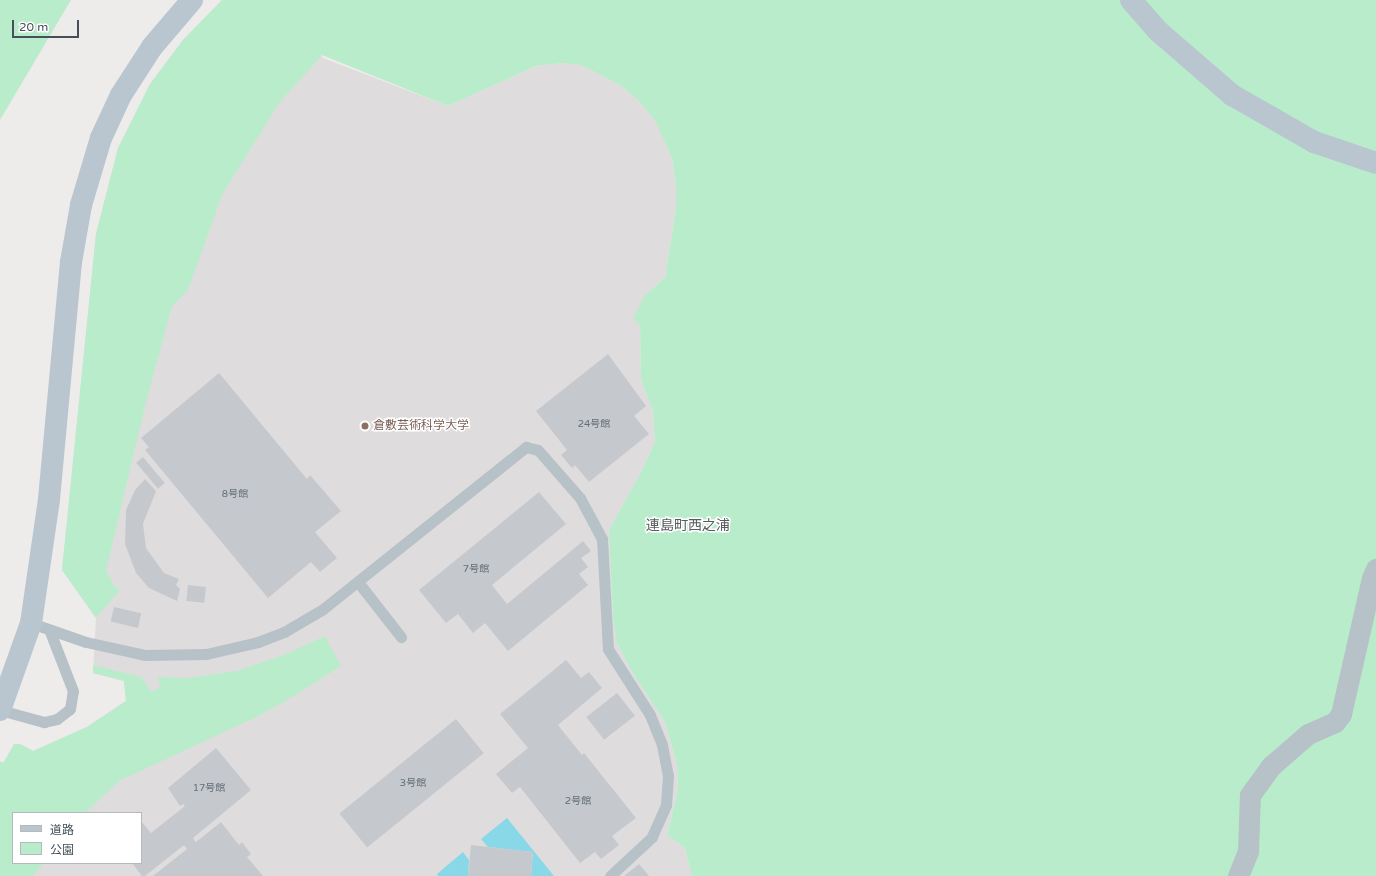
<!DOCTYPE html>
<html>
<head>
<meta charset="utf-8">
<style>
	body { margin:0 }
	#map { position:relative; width:1376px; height:876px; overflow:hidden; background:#eeebeb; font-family:"Varela Round","Noto Sans JP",sans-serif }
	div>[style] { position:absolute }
	.education>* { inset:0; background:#dfdcdd }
	.green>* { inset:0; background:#b9eccb }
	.water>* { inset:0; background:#88d8e8 }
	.building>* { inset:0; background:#c5c9ce; transform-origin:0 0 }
	.lane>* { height:11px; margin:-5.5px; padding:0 5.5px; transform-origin:5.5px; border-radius:5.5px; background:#b7c1c8 }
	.street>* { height:21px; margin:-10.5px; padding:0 10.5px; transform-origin:10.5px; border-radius:10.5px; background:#b7c1c8 }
	.secondary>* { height:22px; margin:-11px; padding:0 11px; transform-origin:11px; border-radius:11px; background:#b9c5cf }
	.dots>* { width:11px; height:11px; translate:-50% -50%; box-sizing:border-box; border:2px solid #fff; border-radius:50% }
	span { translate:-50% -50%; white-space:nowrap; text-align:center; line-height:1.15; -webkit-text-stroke:3px #fff; paint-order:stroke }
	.number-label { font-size:10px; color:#656e76 }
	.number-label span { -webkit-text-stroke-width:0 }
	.education-label { font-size:12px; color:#785e54 }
	.left { translate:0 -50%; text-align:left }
	.quarter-label { font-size:14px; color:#585c60 }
	.legend { position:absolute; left:12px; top:812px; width:130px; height:52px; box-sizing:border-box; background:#fff; border:1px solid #b5b9bc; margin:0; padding:5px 7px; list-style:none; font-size:12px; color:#455058 }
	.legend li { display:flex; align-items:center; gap:8px; height:20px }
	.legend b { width:20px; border:1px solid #b5b9bc }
	.scale { position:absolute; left:12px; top:20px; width:67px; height:18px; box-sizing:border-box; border:2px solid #455058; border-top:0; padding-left:5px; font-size:12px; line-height:14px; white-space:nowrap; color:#455058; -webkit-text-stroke:3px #fff; paint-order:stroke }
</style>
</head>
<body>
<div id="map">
	<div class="education">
		<div style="clip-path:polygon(evenodd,222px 0,276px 0,323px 58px,448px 106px,536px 66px,561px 63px,581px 65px,620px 85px,639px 101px,657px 122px,672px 158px,676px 184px,676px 208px,665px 278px,646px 294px,640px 325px,641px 380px,653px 411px,655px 442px,641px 472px,609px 530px,613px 619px,617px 643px,632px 672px,665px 722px,677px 764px,678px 789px,667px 835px,685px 848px,692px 876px,0 876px,0 762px,4px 762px,14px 744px,20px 744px,33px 751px,87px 727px,126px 701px,124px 681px,93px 673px,96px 618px,62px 570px,96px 234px,118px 148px,150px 84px,183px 40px,222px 0,13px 813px,141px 813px,141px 863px,13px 863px,13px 813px)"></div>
	</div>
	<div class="green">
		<div style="clip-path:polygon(0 0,71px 0,0 120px)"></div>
		<div style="clip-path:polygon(222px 0,1376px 0,1376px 876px,692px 876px,685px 848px,667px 835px,678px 789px,677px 764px,665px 722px,632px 672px,617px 643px,613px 619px,609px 530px,641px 472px,655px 442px,653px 411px,641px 380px,640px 325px,633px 318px,646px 294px,665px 278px,676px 208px,676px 184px,672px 158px,656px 122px,639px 101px,620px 85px,581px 65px,561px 63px,536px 66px,448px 106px,322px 55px,279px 103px,222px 195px,188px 290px,172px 306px,145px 406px,106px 571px,114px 586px,120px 590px,96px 618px,62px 570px,96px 234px,118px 148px,150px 84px,183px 40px)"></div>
		<div style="clip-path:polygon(325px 636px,341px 666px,284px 702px,254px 718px,119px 781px,85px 813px,13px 813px,13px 863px,43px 863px,33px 876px,0 876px,0 762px,4px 762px,14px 744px,20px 744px,33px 751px,87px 727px,126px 701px,124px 681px,93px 673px,93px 665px,141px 677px,152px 692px,161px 686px,157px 677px,188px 678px,237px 671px,284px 655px)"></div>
	</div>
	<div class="water">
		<div style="clip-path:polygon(507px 818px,554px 876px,531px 876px,533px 852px,488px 847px,481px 839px)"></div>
		<div style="clip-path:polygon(463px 852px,469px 860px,468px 876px,438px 876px,437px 874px)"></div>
	</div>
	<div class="building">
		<div style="clip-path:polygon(608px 354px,646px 406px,634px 416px,649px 434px,589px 482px,575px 465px,572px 468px,561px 455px,567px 450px,536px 411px)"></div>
		<div style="clip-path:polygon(219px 373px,307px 479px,310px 475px,341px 511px,315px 532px,337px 558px,320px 572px,311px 562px,268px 598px,145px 450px,149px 447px,141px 438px)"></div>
		<div style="left:143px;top:457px;width:34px;height:9px;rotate:50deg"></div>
		<div style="clip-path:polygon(145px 479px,156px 491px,143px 524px,146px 548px,164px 573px,179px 579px,176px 585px,180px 589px,177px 601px,149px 588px,136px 573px,125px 544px,126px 510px,135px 490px)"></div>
		<div style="clip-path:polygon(539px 492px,566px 524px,492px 585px,507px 604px,583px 541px,591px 551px,581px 558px,588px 567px,579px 574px,588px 585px,508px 651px,485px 623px,473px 633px,458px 614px,446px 623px,419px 590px)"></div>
		<div style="left:188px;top:585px;width:18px;height:16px;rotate:6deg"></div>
		<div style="left:114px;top:607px;width:28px;height:15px;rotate:13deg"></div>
		<div style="clip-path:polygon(566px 660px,581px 678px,589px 672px,602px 688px,558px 725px,582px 755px,584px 753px,636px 818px,612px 836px,619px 845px,601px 859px,595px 852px,580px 863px,520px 787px,512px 793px,496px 774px,528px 748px,500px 714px)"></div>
		<div style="left:617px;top:693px;width:29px;height:39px;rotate:52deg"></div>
		<div style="left:456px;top:719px;width:44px;height:150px;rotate:51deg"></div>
		<div style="clip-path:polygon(216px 748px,251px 790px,193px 838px,196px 842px,221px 822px,239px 845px,242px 842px,251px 854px,247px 857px,263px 876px,153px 876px,187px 849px,184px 845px,145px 876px,142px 876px,132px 863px,141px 863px,141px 821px,151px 833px,185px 806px,183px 804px,180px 806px,168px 788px)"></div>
		<div style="clip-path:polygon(471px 845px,533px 852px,531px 876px,468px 876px)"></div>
		<div style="clip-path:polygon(639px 864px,649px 876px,624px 876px)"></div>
	</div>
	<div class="lane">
		<div style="left:358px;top:582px;width:70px;rotate:52deg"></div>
		<div style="left:31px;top:623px;width:58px;rotate:19.1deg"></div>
		<div style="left:86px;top:642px;width:60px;rotate:12.4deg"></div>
		<div style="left:145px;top:655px;width:61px;rotate:-0.9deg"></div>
		<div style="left:206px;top:654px;width:53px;rotate:-13deg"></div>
		<div style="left:258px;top:642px;width:28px;rotate:-21deg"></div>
		<div style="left:284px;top:632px;width:45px;rotate:-30.5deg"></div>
		<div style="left:323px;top:609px;width:260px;rotate:-38.6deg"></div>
		<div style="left:526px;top:447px;width:12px;rotate:14deg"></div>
		<div style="left:538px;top:450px;width:64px;rotate:48.8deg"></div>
		<div style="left:580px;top:498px;width:47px;rotate:61.8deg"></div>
		<div style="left:602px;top:539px;width:110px;rotate:86.9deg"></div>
		<div style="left:608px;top:649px;width:78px;rotate:57.5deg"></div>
		<div style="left:650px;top:715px;width:32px;rotate:68deg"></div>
		<div style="left:662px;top:745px;width:32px;rotate:79deg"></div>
		<div style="left:668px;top:776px;width:29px;rotate:94deg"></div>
		<div style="left:666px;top:805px;width:35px;rotate:114deg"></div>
		<div style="left:652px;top:837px;width:57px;rotate:137.1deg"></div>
		<div style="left:0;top:710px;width:46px;rotate:15.3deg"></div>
		<div style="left:44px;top:722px;width:13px;rotate:-13deg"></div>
		<div style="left:57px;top:719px;width:16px;rotate:-38deg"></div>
		<div style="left:70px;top:709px;width:18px;rotate:-81deg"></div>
		<div style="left:73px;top:691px;width:66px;rotate:-111.2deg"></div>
	</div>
	<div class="street">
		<div style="left:1238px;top:876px;width:27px;rotate:-68deg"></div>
		<div style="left:1248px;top:851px;width:56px;rotate:-88deg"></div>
		<div style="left:1250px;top:795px;width:36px;rotate:-54deg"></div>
		<div style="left:1271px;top:766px;width:49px;rotate:-40.9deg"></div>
		<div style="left:1308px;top:734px;width:30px;rotate:-24deg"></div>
		<div style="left:1335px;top:722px;width:10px;rotate:-53deg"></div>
		<div style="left:1341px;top:714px;width:139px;rotate:-77.2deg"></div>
		<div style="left:1372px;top:578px;width:10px;rotate:-66deg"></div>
	</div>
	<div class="secondary">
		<div style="left:1131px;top:0;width:41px;rotate:48.9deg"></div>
		<div style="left:1158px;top:31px;width:98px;rotate:40.9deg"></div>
		<div style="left:1232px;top:95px;width:95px;rotate:29.8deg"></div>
		<div style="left:1314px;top:142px;width:65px;rotate:18.7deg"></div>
		<div style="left:0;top:710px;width:92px;rotate:-70.4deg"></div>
		<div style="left:31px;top:623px;width:125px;rotate:-81.7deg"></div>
		<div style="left:49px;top:499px;width:238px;rotate:-84.7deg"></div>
		<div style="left:71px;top:262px;width:58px;rotate:-80deg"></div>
		<div style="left:81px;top:205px;width:70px;rotate:-73.4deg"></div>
		<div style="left:101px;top:138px;width:47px;rotate:-65.1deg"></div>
		<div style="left:121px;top:95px;width:57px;rotate:-57.1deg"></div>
		<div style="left:152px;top:47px;width:62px;rotate:-49.6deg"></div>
	</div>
	<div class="dots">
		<div style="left:365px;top:426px;background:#8d6e63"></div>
	</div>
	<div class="number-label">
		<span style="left:594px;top:425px">24号館</span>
		<span style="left:235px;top:495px">8号館</span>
		<span style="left:476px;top:570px">7号館</span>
		<span style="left:413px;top:784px">3号館</span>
		<span style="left:209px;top:789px">17号館</span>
		<span style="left:578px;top:802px">2号館</span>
	</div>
	<div class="education-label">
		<span class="left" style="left:373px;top:426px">倉敷芸術科学大学</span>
	</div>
	<div class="quarter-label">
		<span style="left:688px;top:526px">連島町西之浦</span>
	</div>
	<ul class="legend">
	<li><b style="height:5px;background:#b9c5cf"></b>道路</li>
	<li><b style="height:11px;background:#b9eccb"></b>公園</li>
	</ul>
	<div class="scale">20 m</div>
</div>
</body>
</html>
